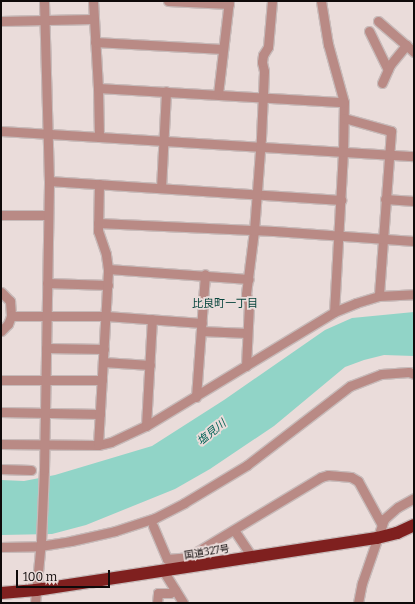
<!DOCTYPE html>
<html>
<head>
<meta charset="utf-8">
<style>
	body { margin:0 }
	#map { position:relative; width:415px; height:604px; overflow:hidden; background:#eadcda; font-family:Bitter,"Noto Sans JP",serif }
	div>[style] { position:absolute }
	.water>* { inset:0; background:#91d4c7 }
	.roads { filter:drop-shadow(1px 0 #c7bab9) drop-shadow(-1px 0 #c7bab9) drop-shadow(0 1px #c7bab9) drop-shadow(0 -1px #c7bab9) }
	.minor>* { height:9px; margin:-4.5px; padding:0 4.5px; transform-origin:4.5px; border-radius:4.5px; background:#b98a85 }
	.highway>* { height:12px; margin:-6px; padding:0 6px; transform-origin:6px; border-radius:6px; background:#7f201f }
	span { translate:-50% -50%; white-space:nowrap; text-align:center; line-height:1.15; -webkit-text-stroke:3.5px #eadcda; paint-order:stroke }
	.street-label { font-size:10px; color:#0f0a0a }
	.neighbourhood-label { font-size:11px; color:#09463e }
	.water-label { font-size:11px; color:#006256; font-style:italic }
	.frame { position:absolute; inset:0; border:2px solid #0f0a0a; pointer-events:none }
	.scale { position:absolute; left:16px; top:570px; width:94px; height:18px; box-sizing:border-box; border:2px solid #0f0a0a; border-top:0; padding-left:5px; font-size:12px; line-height:14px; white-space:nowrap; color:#0f0a0a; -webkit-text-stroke:3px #eadcda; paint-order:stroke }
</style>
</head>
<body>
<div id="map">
	<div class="water">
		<div style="clip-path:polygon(414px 312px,414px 356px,384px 355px,364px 360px,345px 367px,274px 426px,210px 469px,175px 489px,86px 525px,52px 534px,1px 535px,1px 480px,24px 481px,55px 475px,152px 446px,224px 400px,325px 330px,352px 318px)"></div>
	</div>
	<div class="roads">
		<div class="minor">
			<div style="left:93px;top:1px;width:87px;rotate:86.7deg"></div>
			<div style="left:98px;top:88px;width:49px;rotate:88.8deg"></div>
			<div style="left:168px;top:1px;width:61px;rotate:2.8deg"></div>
			<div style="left:321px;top:1px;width:44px;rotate:80.8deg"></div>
			<div style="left:328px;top:44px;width:60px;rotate:74.6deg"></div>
			<div style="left:344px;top:102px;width:50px;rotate:91.1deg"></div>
			<div style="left:343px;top:152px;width:160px;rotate:93.2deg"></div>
			<div style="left:1px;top:21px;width:92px;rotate:-1.2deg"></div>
			<div style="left:378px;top:21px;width:48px;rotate:40.7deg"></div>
			<div style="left:369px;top:31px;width:43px;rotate:64deg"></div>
			<div style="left:95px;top:42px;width:128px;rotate:3.1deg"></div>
			<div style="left:382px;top:83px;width:20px;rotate:-66deg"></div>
			<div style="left:390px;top:65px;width:26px;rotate:-51deg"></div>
			<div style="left:98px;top:88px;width:246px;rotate:3.3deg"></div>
			<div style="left:218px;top:94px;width:94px;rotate:-83.3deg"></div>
			<div style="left:344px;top:118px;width:49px;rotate:15.5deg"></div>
			<div style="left:391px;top:131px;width:165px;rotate:94.2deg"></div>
			<div style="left:1px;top:131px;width:414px;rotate:3.5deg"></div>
			<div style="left:49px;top:181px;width:293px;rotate:3.7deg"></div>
			<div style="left:161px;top:188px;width:97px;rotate:-87deg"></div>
			<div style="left:385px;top:199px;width:29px;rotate:4deg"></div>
			<div style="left:1px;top:215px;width:47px"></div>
			<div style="left:98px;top:223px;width:176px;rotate:2.6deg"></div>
			<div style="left:274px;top:231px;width:140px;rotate:4.1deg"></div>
			<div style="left:108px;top:269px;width:141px;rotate:4.1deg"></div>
			<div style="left:47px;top:283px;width:61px;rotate:1.9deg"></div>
			<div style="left:1px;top:292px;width:13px;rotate:45deg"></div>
			<div style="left:10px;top:301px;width:15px;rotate:86deg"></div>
			<div style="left:1px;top:331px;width:10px;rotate:-45deg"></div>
			<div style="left:8px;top:324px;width:9px;rotate:-69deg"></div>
			<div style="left:11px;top:316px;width:95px"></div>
			<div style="left:106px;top:316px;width:96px;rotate:4.2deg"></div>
			<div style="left:201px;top:331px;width:46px;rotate:2.5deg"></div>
			<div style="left:46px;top:348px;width:58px;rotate:1deg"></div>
			<div style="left:103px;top:362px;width:47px;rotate:3.7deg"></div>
			<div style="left:246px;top:366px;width:62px;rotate:-87.2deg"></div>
			<div style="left:249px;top:304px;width:10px;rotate:-107deg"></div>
			<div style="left:246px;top:294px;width:64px;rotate:-82.8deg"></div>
			<div style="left:254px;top:231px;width:93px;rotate:-85.7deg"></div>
			<div style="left:261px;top:138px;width:67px;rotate:-87.4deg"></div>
			<div style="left:264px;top:71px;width:9px;rotate:-103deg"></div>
			<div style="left:262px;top:62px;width:7px;rotate:-82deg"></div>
			<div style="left:263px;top:55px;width:9px;rotate:-58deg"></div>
			<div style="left:268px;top:47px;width:46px;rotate:-85deg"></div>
			<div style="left:1px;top:380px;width:101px"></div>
			<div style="left:196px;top:397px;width:123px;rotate:-85.8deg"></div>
			<div style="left:1px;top:412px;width:99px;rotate:1.2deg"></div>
			<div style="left:146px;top:426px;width:107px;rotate:-86.8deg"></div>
			<div style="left:1px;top:444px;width:97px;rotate:0.6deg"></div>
			<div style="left:98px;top:445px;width:13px;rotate:-13deg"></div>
			<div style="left:111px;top:442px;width:38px;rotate:-25deg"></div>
			<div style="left:146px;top:426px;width:220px;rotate:-31.2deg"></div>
			<div style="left:334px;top:312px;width:24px;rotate:-22deg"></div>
			<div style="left:356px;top:303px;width:24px;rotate:-17deg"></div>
			<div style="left:379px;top:296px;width:35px;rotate:-3deg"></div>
			<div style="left:98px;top:445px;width:176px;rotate:-86.7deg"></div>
			<div style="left:108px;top:269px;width:15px;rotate:-98deg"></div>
			<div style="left:106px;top:254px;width:24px;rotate:-109deg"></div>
			<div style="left:98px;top:231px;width:47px;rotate:-88.8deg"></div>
			<div style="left:1px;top:469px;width:30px;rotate:2deg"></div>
			<div style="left:153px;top:526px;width:36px;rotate:67deg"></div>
			<div style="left:167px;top:559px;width:21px;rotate:-5deg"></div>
			<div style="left:188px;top:557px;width:155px;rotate:-31deg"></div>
			<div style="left:321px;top:477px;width:7px;rotate:-16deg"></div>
			<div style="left:328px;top:475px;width:23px;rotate:5deg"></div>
			<div style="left:351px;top:477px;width:8px;rotate:30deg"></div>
			<div style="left:358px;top:481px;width:50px;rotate:61.4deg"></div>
			<div style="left:234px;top:530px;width:34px;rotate:56deg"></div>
			<div style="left:1px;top:547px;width:39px;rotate:-1deg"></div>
			<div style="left:40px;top:546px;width:31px;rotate:-9deg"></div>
			<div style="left:71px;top:541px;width:45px;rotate:-12.8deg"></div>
			<div style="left:115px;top:531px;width:42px;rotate:-18deg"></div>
			<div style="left:155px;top:518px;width:33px;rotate:-27deg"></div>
			<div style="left:184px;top:503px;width:74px;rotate:-31.1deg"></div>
			<div style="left:247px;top:465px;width:130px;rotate:-37.5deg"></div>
			<div style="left:350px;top:386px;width:33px;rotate:-21deg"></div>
			<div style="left:381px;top:374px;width:28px;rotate:-4deg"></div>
			<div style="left:409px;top:372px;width:5px;rotate:22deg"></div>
			<div style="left:164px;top:572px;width:36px;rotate:58deg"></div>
			<div style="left:35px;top:603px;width:62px;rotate:-84.5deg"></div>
			<div style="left:41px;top:541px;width:71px;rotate:-87.6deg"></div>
			<div style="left:44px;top:470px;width:289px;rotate:-89deg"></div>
			<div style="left:49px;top:181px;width:180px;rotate:-91.6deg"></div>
			<div style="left:157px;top:603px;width:10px;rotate:-84deg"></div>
			<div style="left:158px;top:593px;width:12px"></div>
			<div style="left:170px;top:593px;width:6px;rotate:-31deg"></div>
			<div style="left:358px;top:603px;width:20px;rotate:-79deg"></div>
			<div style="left:362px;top:583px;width:68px;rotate:-71deg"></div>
			<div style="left:384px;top:519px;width:18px;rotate:-41deg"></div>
			<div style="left:398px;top:507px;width:18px;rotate:-29deg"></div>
		</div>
		<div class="highway">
			<div style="left:1px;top:593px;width:35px;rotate:-5deg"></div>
			<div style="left:36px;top:590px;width:345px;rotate:-8.7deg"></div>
			<div style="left:377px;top:538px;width:21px;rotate:-14deg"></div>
			<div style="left:397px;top:533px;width:19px;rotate:-25deg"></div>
		</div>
	</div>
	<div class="street-label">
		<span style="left:207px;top:553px;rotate:-9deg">国道327号</span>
	</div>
	<div class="neighbourhood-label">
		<span style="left:225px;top:304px">比良町一丁目</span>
	</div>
	<div class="water-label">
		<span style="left:212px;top:433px;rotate:-39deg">塩見川</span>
	</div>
	<div class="frame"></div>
	<div class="scale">100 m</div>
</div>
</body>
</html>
